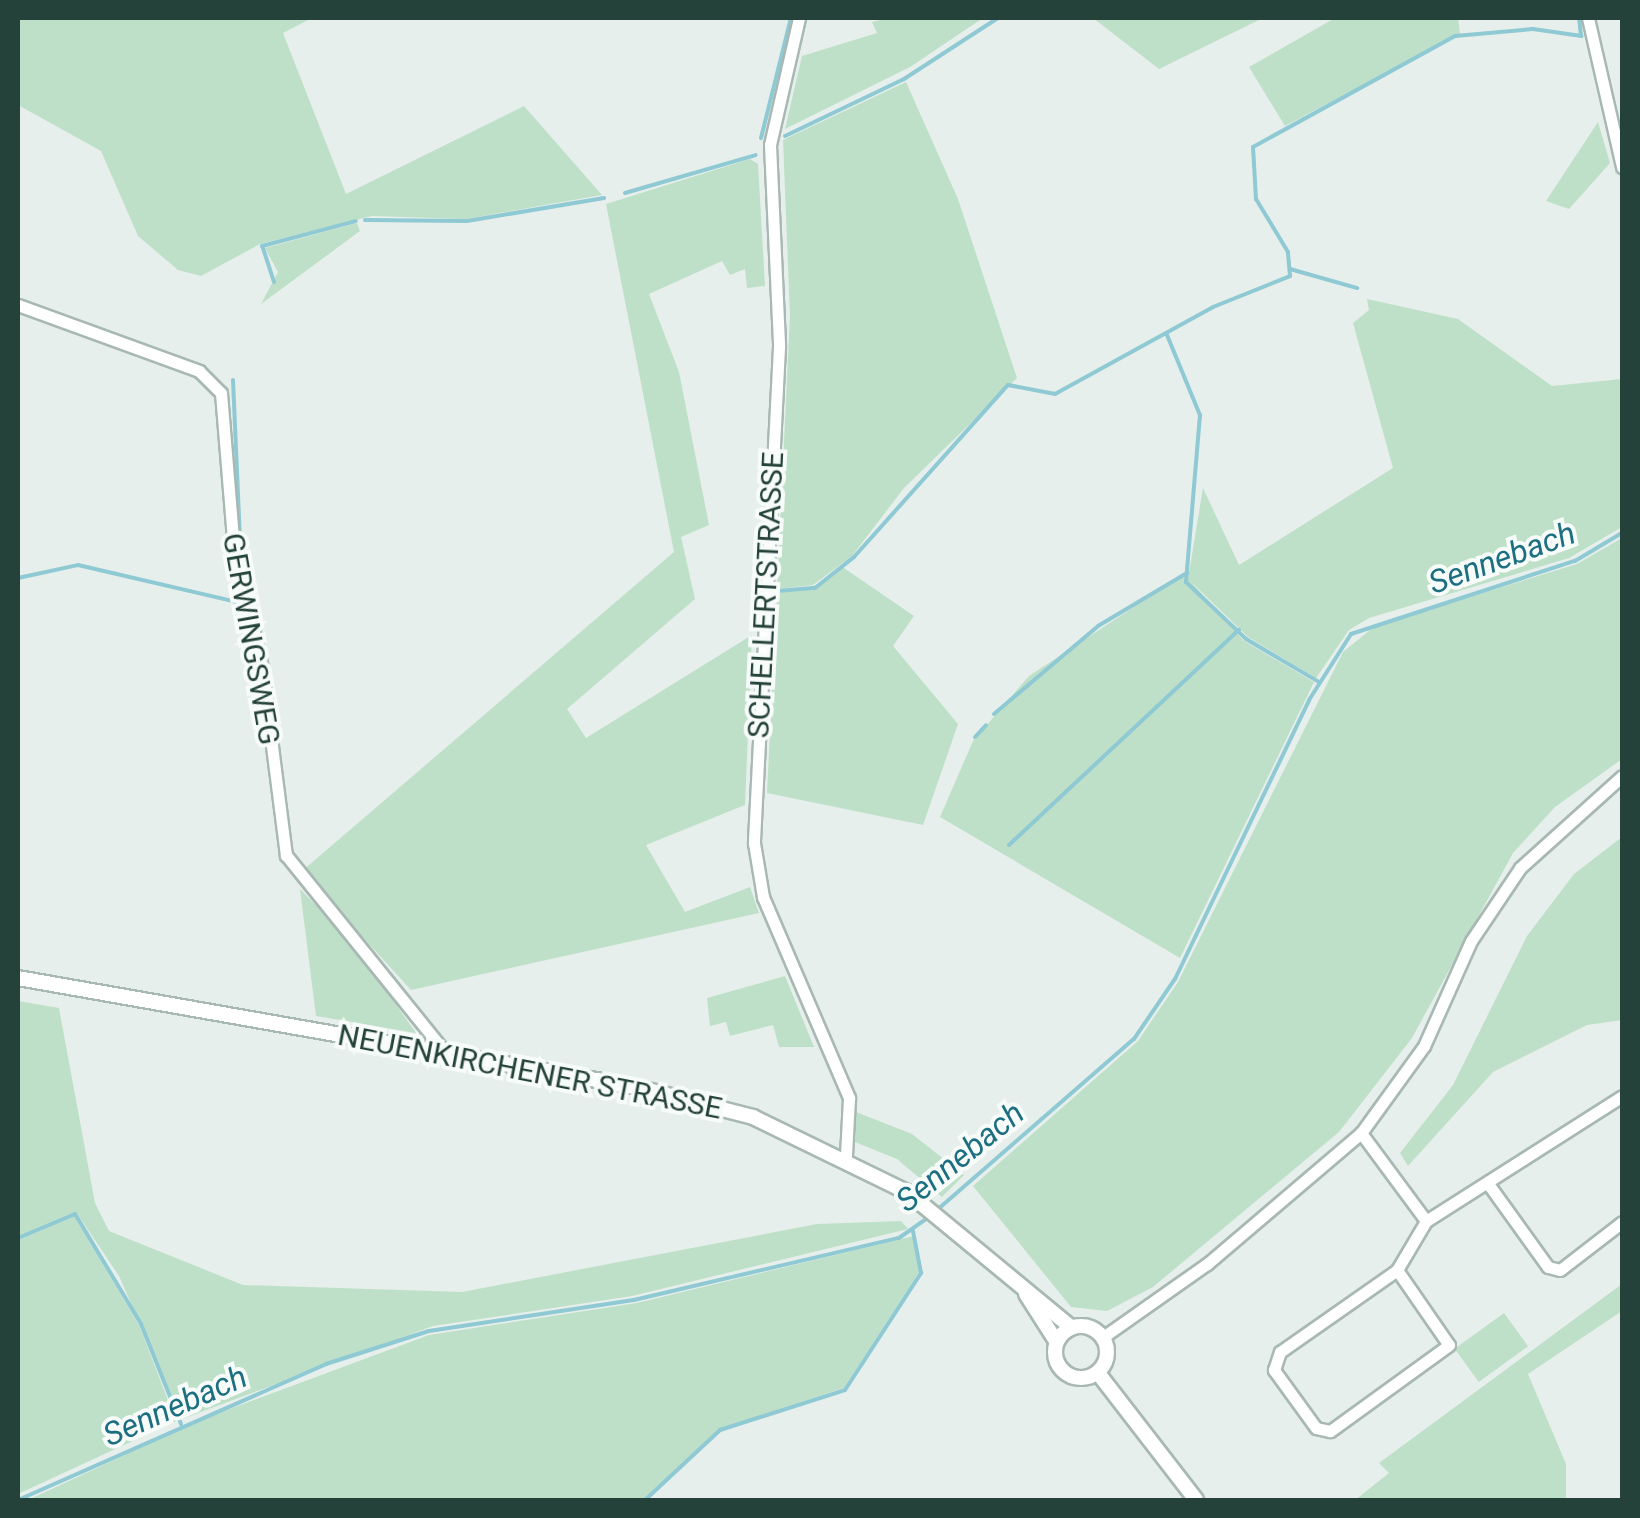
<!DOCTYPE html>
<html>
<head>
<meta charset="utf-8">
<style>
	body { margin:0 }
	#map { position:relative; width:1640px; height:1518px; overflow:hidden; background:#e6efeb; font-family:Roboto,sans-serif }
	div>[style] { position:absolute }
	.green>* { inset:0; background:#bfe0c8; transform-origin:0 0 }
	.stream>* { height:4px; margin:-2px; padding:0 2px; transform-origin:2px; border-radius:2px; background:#8ec9d4 }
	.roads { filter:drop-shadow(2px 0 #a8b8b2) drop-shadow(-2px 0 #a8b8b2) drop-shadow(0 2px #a8b8b2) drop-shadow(0 -2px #a8b8b2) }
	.minor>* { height:11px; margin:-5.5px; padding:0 5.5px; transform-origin:5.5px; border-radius:5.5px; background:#fff }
	.tertiary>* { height:14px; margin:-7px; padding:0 7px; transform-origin:7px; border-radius:7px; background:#fff }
	.tertiary>.ring { margin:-7px; padding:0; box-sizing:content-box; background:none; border:14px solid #fff; border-radius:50% }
	span { translate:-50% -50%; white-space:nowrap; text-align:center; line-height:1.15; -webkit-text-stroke:8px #f7fbf9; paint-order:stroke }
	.street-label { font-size:30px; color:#24423a }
	.water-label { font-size:32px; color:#1c6f80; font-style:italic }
	.frame { position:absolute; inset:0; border:20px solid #24423a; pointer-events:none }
</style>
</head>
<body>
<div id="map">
	<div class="green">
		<div style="clip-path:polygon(18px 18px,312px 18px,283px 33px,346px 194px,524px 106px,602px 195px,466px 219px,372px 216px,260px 244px,201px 276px,178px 270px,138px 236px,101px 151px,18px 105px)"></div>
		<div style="clip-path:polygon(889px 18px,983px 18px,910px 67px,785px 129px,802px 56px,877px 33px,872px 22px)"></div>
		<div style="clip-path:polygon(1093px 18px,1263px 18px,1159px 69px)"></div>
		<div style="clip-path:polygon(1335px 18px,1458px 18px,1460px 34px,1285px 126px,1249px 67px)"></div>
		<div style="clip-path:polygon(906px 82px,958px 199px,1017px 378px,904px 488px,852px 556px,813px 585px,777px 589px,790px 316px,783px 140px)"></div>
		<div style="clip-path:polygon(1598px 122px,1610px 163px,1569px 209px,1546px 201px)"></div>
		<div style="clip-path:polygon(750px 159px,758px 164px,765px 286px,747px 288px,745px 269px,730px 275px,722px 261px,649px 294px,679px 372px,709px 525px,681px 537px,695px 599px,567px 709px,586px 738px,752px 635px,745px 805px,646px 845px,685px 912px,750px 887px,759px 913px,411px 990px,302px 871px,674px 552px,606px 204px)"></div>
		<div style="clip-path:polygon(357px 223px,360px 231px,261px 304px,278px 272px,265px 248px)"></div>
		<div style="clip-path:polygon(1367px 299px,1458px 319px,1552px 386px,1622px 379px,1622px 527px,1569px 558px,1369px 618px,1349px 630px,1316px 678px,1248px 637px,1188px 579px,1203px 488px,1239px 565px,1393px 468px,1353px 323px,1369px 310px)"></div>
		<div style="clip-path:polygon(1622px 538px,1622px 759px,1555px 807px,1513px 853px,1412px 1038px,1339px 1132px,1153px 1287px,1107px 1311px,1071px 1307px,973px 1186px,1138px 1041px,1178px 982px,1343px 652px,1375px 626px,1577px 564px)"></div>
		<div style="clip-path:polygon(841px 566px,914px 616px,893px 646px,958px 724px,923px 825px,767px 793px,777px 593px,815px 589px)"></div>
		<div style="clip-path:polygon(1184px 574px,1244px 641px,1314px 682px,1180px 958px,940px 817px,973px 741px,1029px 676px)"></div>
		<div style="clip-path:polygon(1622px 837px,1622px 1020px,1587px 1025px,1493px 1072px,1408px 1166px,1400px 1153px,1453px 1085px,1527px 936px,1574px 874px)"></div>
		<div style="clip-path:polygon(300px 889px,352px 942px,416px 1033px,316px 1016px)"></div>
		<div style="clip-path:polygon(785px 976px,814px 1047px,779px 1047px,773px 1025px,730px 1036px,726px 1022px,710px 1026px,707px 998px)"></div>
		<div style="clip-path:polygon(18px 1001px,59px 1008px,95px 1203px,109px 1231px,243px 1285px,462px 1292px,817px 1224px,901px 1221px,908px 1229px,632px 1296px,433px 1326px,182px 1419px,119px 1276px,76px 1212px,18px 1236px)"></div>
		<div style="clip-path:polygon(856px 1112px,912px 1134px,964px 1175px,942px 1197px,897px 1159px,855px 1142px)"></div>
		<div style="clip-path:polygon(74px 1216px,139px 1325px,176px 1421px,18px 1494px,18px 1240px)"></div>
		<div style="clip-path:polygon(914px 1236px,919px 1272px,844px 1388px,719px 1429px,642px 1500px,28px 1500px,200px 1420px,429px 1335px,637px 1303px)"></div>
		<div style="clip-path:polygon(1622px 1284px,1622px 1311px,1528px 1374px,1566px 1464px,1566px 1500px,1355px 1500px,1389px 1473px,1379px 1463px)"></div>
		<div style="left:1504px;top:1313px;width:41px;height:61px;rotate:54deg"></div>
	</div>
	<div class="stream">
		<div style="left:785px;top:136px;width:132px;rotate:-25.6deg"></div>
		<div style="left:904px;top:79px;width:112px;rotate:-33deg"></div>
		<div style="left:761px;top:138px;width:124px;rotate:-76deg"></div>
		<div style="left:625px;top:193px;width:136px;rotate:-16.2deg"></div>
		<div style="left:365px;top:220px;width:102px;rotate:0.6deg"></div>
		<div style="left:467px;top:221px;width:139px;rotate:-9.5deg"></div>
		<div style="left:1290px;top:269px;width:70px;rotate:15.8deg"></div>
		<div style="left:274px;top:282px;width:38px;rotate:-108deg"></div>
		<div style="left:262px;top:246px;width:97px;rotate:-14.9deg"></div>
		<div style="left:1167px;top:335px;width:87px;rotate:67.6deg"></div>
		<div style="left:1200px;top:415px;width:168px;rotate:94.8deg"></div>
		<div style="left:1186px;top:582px;width:83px;rotate:43.5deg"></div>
		<div style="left:1246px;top:639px;width:85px;rotate:30.5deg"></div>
		<div style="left:233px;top:380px;width:158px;rotate:87.5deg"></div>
		<div style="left:240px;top:538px;width:182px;rotate:79.2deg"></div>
		<div style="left:18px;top:578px;width:61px;rotate:-12.2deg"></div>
		<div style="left:78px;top:565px;width:167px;rotate:13.1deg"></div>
		<div style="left:778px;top:591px;width:37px;rotate:-5deg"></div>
		<div style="left:815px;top:588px;width:50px;rotate:-38.5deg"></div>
		<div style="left:854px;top:557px;width:231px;rotate:-48.2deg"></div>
		<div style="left:1008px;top:385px;width:48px;rotate:10.8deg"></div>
		<div style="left:1055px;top:394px;width:180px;rotate:-28.8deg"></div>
		<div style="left:1213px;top:307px;width:83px;rotate:-21.9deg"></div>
		<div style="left:1290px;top:276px;width:24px;rotate:-95deg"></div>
		<div style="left:1288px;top:252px;width:62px;rotate:-121.1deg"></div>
		<div style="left:1256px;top:199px;width:52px;rotate:-93.3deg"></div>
		<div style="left:1253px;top:147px;width:230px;rotate:-28.8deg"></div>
		<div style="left:1455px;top:36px;width:78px;rotate:-5.1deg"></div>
		<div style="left:1533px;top:29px;width:49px;rotate:8.3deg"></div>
		<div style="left:1581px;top:36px;width:18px;rotate:-96deg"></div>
		<div style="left:994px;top:714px;width:136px;rotate:-40.2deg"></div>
		<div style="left:1098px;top:626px;width:104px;rotate:-30.8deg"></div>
		<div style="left:975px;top:737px;width:16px;rotate:-47deg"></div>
		<div style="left:1009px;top:845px;width:315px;rotate:-43.1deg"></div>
		<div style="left:937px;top:1210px;width:261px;rotate:-41deg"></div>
		<div style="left:1134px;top:1039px;width:73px;rotate:-55.7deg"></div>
		<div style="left:1175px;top:979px;width:310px;rotate:-64.3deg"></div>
		<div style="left:1309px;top:700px;width:78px;rotate:-57.5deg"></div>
		<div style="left:1351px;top:634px;width:236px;rotate:-18.1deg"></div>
		<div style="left:1575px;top:561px;width:55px;rotate:-30.8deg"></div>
		<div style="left:18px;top:1238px;width:62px;rotate:-22.8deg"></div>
		<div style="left:75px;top:1214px;width:128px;rotate:59deg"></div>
		<div style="left:141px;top:1324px;width:108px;rotate:68.2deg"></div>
		<div style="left:18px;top:1500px;width:337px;rotate:-23.8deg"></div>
		<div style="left:326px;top:1364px;width:108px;rotate:-17.8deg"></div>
		<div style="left:429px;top:1331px;width:207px;rotate:-8.6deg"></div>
		<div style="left:634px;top:1300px;width:272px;rotate:-13.2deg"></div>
		<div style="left:899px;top:1238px;width:38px;rotate:-35deg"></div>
		<div style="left:645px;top:1500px;width:103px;rotate:-43deg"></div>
		<div style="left:720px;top:1430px;width:131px;rotate:-17.7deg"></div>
		<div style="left:845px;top:1390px;width:140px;rotate:-57deg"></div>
		<div style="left:921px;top:1273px;width:43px;rotate:-100.8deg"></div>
	</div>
	<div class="roads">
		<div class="minor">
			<div style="left:799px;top:18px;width:130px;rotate:102.9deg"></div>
			<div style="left:770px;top:145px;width:202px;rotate:87.4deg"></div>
			<div style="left:779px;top:347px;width:497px;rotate:92.9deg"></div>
			<div style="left:754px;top:843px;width:55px;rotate:80.5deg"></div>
			<div style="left:763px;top:897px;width:219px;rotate:66.8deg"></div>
			<div style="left:849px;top:1098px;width:58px;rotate:93deg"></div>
			<div style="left:1588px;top:18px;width:153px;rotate:77.1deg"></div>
			<div style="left:18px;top:305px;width:193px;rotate:20deg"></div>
			<div style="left:199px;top:371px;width:31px;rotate:45deg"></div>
			<div style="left:221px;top:393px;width:146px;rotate:85.3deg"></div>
			<div style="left:233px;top:539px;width:132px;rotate:77.3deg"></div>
			<div style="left:262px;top:668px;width:189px;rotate:82.7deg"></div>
			<div style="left:286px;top:855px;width:253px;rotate:51.1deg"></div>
			<div style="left:1361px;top:1133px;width:109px;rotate:53.5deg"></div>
			<div style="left:1489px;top:1185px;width:101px;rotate:54.3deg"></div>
			<div style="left:1548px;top:1267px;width:12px;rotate:14deg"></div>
			<div style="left:1560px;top:1270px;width:78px;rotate:-37.7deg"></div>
			<div style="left:1426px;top:1221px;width:232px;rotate:-32.5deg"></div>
			<div style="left:1397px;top:1270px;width:91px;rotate:55.3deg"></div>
			<div style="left:1449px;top:1345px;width:147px;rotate:144.1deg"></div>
			<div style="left:1330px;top:1431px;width:14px;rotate:-168deg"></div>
			<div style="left:1316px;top:1428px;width:72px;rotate:-125.9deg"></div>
			<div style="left:1274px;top:1370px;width:19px;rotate:-72deg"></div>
			<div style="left:1280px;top:1352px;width:143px;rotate:-35deg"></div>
			<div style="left:1397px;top:1270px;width:57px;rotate:-59.4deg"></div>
			<div style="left:1103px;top:1337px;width:127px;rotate:-35.1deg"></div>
			<div style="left:1207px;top:1264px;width:202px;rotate:-40.4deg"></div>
			<div style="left:1361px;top:1133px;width:107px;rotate:-54.1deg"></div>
			<div style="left:1424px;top:1046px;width:115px;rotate:-65.9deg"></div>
			<div style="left:1471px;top:941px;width:88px;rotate:-56.1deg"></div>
			<div style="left:1520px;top:868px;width:137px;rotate:-42deg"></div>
		</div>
		<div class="tertiary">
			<div style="left:18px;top:978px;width:628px;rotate:10deg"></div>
			<div style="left:636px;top:1087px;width:121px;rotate:14.4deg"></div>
			<div style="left:753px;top:1117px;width:171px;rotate:26deg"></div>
			<div style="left:907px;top:1192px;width:212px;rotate:39.5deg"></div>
			<div style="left:1026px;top:1294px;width:56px;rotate:57.4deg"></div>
			<div class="ring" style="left:1055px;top:1326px;width:38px;height:38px"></div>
			<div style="left:1098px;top:1373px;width:160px;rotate:52.3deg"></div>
		</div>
	</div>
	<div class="street-label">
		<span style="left:766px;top:595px;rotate:-87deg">SCHELLERTSTRASSE</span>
		<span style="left:251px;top:639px;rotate:80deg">GERWINGSWEG</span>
		<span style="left:530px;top:1072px;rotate:11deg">NEUENKIRCHENER STRASSE</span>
	</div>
	<div class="water-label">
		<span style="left:1502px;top:558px;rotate:-20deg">Sennebach</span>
		<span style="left:960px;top:1157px;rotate:-39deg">Sennebach</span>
		<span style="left:175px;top:1406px;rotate:-24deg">Sennebach</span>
	</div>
	<div class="frame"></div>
</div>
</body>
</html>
